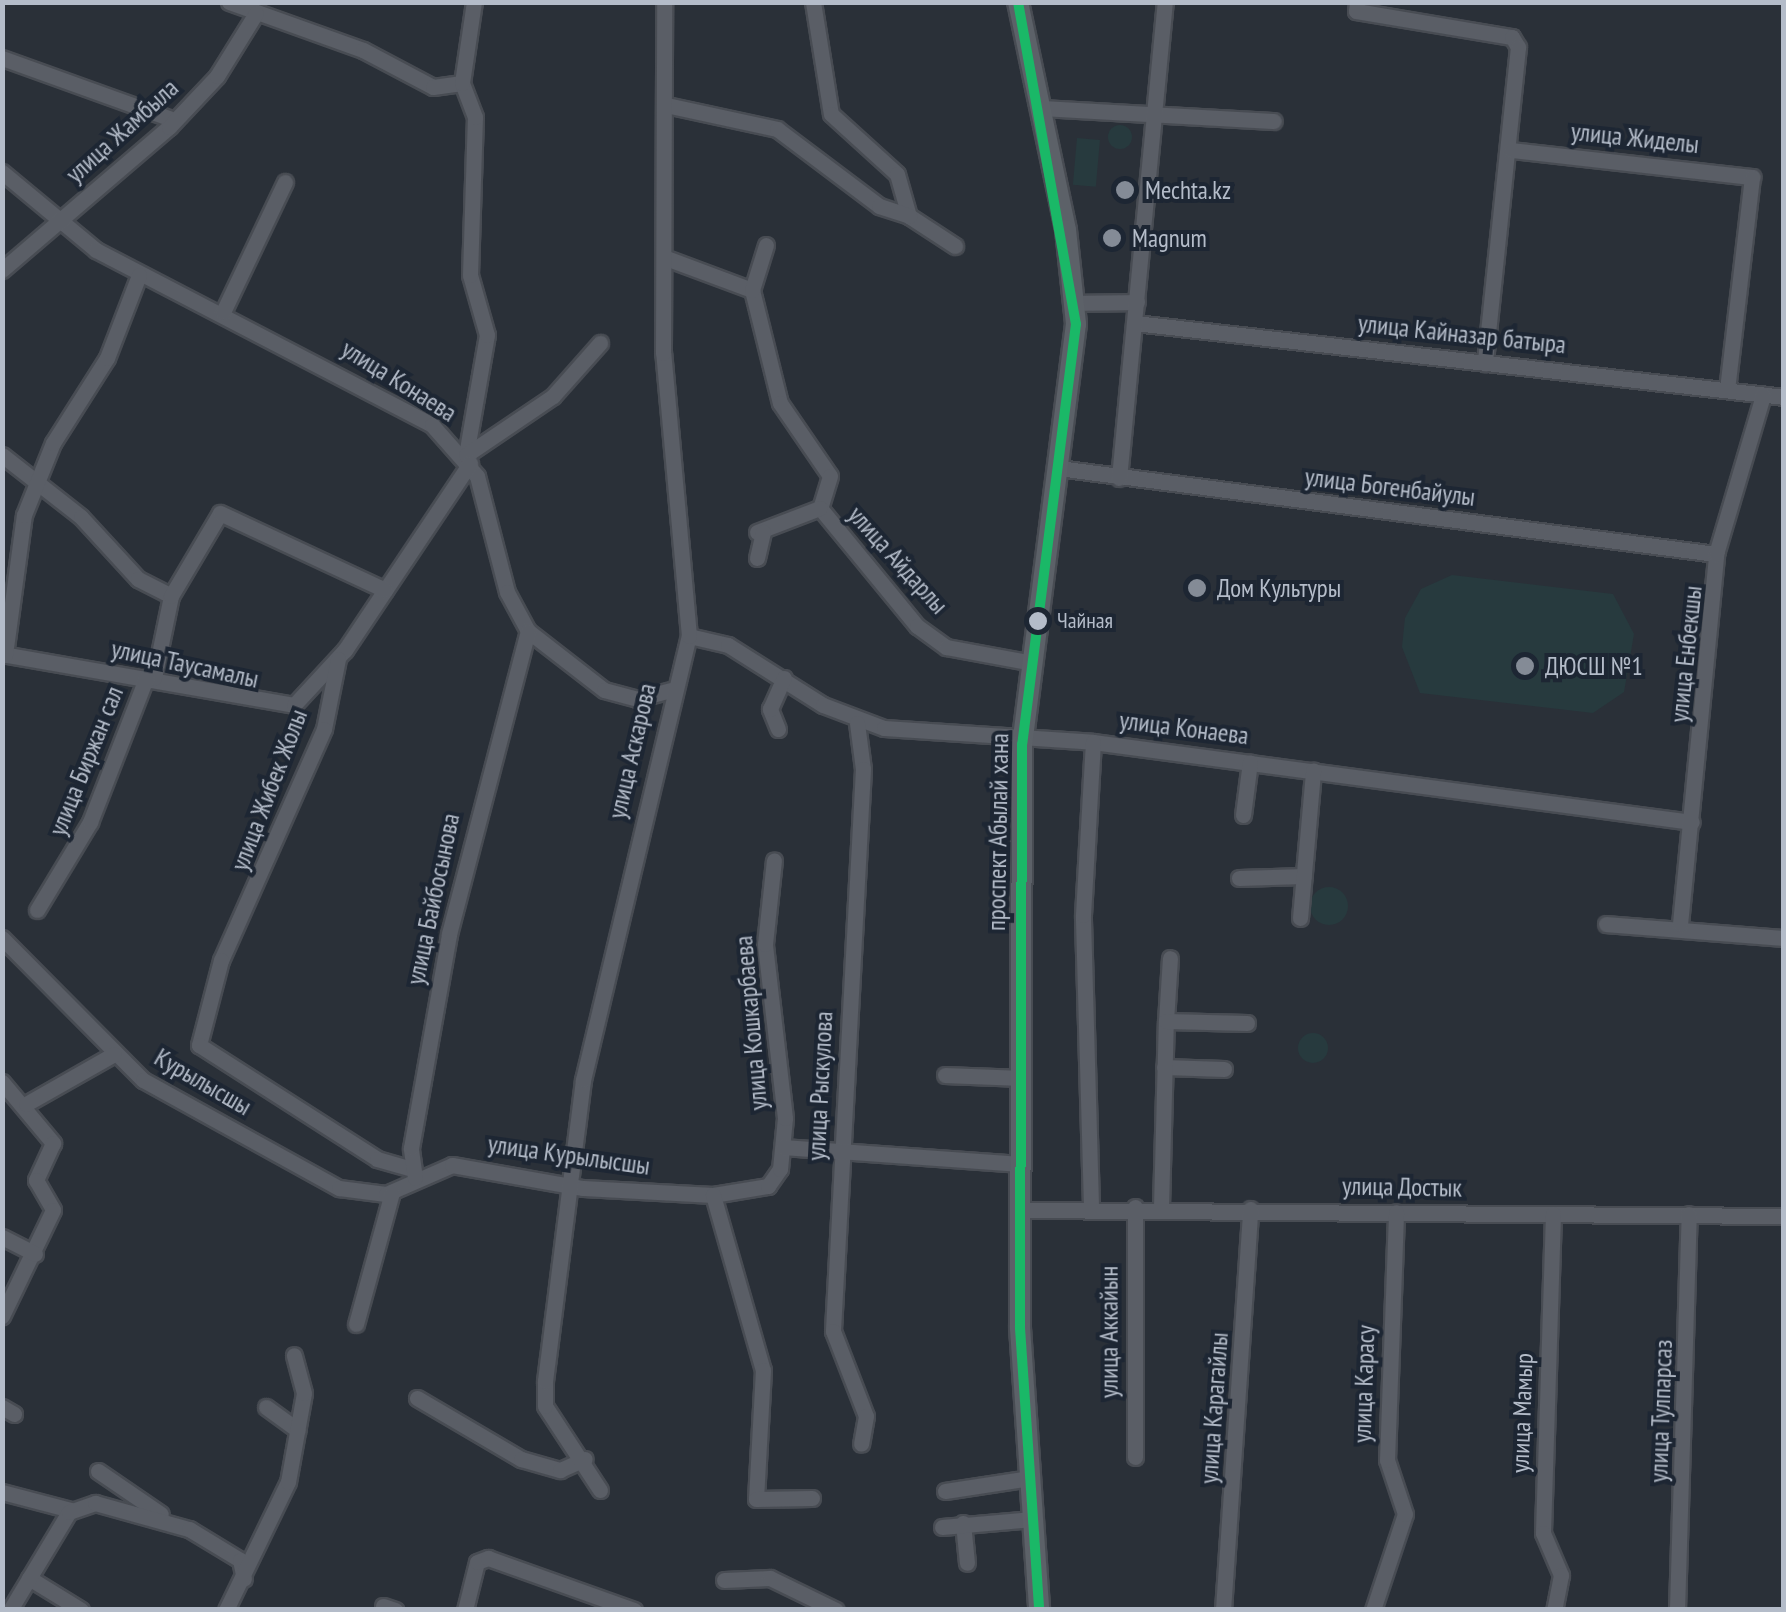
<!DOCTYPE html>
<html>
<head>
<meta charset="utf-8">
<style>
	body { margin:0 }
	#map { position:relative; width:1786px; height:1612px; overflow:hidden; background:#2a3038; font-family:"PT Sans Narrow",sans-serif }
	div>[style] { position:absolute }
	.green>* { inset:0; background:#273a3e; transform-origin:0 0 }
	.round { border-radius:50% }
	.roads { filter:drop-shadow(2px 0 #484c53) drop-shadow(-2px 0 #484c53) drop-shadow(0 2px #484c53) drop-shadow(0 -2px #484c53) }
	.minor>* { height:15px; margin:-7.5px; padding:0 7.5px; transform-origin:7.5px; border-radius:7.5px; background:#5a5e66 }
	.major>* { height:20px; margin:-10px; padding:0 10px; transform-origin:10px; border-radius:10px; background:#5c6168 }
	.bus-1>* { height:10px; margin:-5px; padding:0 5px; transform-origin:5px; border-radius:5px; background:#1ab867 }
	.dots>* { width:28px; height:28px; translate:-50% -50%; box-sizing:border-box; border:5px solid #1d2633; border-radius:50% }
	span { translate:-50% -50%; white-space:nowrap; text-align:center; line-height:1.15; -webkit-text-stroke:8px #1d2633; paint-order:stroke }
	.bus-label { font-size:22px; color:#b4bcc9 }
	.left { translate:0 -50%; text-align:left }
	.street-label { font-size:25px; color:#b4bcc9 }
	.poi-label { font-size:25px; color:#b4bcc9 }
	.frame { position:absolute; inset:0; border:5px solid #b4bcc9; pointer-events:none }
</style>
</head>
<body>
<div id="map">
	<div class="green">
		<div class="round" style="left:1108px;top:125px;width:24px;height:24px"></div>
		<div style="left:1077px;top:138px;width:23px;height:47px;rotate:5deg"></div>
		<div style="clip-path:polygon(1452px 575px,1613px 594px,1634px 634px,1624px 692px,1593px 713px,1420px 693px,1402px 647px,1405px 618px,1421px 589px)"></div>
		<div class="round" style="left:1310px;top:887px;width:38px;height:38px"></div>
		<div class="round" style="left:1298px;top:1033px;width:30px;height:30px"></div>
	</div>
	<div class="roads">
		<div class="minor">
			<div style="left:229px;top:2px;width:142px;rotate:19.7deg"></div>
			<div style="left:363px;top:50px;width:79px;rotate:27.9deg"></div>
			<div style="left:433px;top:87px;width:29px;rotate:-8deg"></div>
			<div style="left:813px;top:2px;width:113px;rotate:80.9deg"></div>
			<div style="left:831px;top:114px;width:89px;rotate:42.3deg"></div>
			<div style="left:897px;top:174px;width:44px;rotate:74.1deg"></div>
			<div style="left:909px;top:216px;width:55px;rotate:33.1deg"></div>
			<div style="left:1357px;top:2px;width:9px;rotate:96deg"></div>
			<div style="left:1356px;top:11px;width:158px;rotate:9.5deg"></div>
			<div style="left:1512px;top:37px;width:12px;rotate:59deg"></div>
			<div style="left:1518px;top:47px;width:318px;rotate:96deg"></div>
			<div style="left:2px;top:58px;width:183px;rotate:19.8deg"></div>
			<div style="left:666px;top:105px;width:114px;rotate:12.2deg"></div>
			<div style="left:777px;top:129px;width:128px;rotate:37deg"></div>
			<div style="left:879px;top:206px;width:32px;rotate:18deg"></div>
			<div style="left:1040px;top:108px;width:234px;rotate:3.2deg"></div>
			<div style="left:1511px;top:150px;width:243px;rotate:6.4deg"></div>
			<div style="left:1752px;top:177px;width:213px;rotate:96.7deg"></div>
			<div style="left:2px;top:172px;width:122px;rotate:39.7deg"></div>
			<div style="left:96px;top:250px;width:379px;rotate:27.5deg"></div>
			<div style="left:432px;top:425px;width:68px;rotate:48.6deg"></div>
			<div style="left:477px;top:476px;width:120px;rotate:75.5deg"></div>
			<div style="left:507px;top:592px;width:44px;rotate:61.7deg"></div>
			<div style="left:528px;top:631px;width:96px;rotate:37.8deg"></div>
			<div style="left:604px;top:690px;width:34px;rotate:15deg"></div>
			<div style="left:637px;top:699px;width:35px;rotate:-15deg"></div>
			<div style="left:666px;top:258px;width:92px;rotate:20.4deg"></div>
			<div style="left:752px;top:290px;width:116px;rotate:76.1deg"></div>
			<div style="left:780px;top:403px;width:88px;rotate:55.6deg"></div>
			<div style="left:830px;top:476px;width:34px;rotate:107deg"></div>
			<div style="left:820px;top:508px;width:153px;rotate:50.6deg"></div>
			<div style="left:917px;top:626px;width:36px;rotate:36deg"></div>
			<div style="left:946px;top:647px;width:87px;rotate:10.5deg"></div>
			<div style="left:2px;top:270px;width:220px;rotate:-40.6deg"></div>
			<div style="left:169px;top:127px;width:70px;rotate:-46.7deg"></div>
			<div style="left:217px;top:76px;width:74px;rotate:-58.2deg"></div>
			<div style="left:752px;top:290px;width:47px;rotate:-72.7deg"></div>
			<div style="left:1074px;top:303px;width:63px;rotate:-0.9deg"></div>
			<div style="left:223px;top:312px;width:144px;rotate:-64.5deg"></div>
			<div style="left:1135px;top:323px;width:653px;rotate:6.5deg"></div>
			<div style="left:2px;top:455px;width:100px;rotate:38.1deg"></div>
			<div style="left:81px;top:517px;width:84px;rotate:47.4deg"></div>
			<div style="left:138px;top:579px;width:37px;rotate:27deg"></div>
			<div style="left:466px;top:455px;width:122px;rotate:-80.1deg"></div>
			<div style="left:487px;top:335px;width:62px;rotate:-105.8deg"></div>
			<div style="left:470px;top:275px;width:158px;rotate:-88.2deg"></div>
			<div style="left:475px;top:117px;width:36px;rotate:-111deg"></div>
			<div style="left:462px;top:83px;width:82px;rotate:-81.6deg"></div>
			<div style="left:466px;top:455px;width:105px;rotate:-34.1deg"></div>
			<div style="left:553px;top:396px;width:71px;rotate:-48.4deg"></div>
			<div style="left:1058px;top:468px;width:664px;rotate:7.45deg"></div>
			<div style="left:1119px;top:478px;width:478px;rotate:-84.5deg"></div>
			<div style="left:757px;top:532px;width:67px;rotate:-20.9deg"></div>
			<div style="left:757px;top:558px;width:27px;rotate:-77deg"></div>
			<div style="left:689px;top:636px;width:40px;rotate:13deg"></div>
			<div style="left:728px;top:645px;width:112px;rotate:32.3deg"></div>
			<div style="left:823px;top:705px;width:65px;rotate:20.7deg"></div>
			<div style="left:884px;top:728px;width:209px;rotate:3.8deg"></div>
			<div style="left:1093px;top:742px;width:604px;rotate:7.61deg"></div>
			<div style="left:2px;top:654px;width:296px;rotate:9.9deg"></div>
			<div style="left:294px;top:705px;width:75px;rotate:-47.2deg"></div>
			<div style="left:345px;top:650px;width:225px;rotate:-56.2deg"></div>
			<div style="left:5px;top:655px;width:141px;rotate:-82.3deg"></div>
			<div style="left:24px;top:515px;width:78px;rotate:-68.1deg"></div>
			<div style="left:53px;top:443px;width:101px;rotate:-57.6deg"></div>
			<div style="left:107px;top:358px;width:89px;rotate:-68.9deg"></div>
			<div style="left:338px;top:659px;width:71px;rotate:101.3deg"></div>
			<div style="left:324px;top:729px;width:253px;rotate:114deg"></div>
			<div style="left:221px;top:960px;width:88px;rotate:104.5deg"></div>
			<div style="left:199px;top:1045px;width:211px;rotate:32.6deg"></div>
			<div style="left:377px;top:1159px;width:35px;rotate:16deg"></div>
			<div style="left:154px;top:678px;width:84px;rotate:-78.3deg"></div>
			<div style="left:171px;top:596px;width:96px;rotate:-59.4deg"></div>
			<div style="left:220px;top:513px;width:182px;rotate:25deg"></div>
			<div style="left:857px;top:723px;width:46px;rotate:82.6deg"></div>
			<div style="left:863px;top:769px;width:563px;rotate:93.06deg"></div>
			<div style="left:833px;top:1331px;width:91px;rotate:68.8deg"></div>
			<div style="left:866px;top:1416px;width:28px;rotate:100deg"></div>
			<div style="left:778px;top:729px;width:22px;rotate:-112deg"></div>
			<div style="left:770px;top:709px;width:34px;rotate:-66deg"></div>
			<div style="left:1243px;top:815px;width:53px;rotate:-82.5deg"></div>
			<div style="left:1239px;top:878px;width:65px;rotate:-1.8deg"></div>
			<div style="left:37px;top:910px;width:103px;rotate:-58.9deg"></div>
			<div style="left:90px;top:822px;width:155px;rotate:-68.7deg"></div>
			<div style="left:1300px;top:918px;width:148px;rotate:-84.9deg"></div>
			<div style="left:1606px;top:924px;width:179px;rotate:4.5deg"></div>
			<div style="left:1680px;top:924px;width:372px;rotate:-84.4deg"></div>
			<div style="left:1716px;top:554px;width:166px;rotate:-73.5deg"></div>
			<div style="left:2px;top:938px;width:200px;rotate:45.2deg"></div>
			<div style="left:143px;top:1080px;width:224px;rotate:28.9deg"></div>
			<div style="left:339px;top:1188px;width:47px;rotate:7.3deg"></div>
			<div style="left:386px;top:1194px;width:72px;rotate:-23.7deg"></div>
			<div style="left:452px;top:1165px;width:133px;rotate:10deg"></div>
			<div style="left:583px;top:1188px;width:130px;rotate:3.1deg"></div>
			<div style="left:713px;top:1195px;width:56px;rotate:-9.3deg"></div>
			<div style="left:768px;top:1186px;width:21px;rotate:-55deg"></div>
			<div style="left:780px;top:1169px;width:51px;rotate:-84.4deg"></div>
			<div style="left:785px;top:1118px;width:175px;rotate:-96.6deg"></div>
			<div style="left:765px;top:944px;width:84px;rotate:-83.9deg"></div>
			<div style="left:1166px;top:1021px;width:63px;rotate:-86.4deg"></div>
			<div style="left:1164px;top:1067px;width:60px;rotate:1.9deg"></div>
			<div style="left:945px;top:1075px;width:76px;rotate:2.3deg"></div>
			<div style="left:2px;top:1082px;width:80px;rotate:50.1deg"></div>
			<div style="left:53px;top:1143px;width:41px;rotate:114.7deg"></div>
			<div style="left:36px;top:1180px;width:34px;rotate:60deg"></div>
			<div style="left:53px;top:1210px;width:118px;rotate:115.7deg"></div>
			<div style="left:26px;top:1104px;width:101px;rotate:-29.6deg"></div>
			<div style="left:783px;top:1147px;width:238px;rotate:4.1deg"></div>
			<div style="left:415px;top:1178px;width:30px;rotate:-98deg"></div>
			<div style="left:411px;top:1148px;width:217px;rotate:-79.9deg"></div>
			<div style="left:449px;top:934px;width:313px;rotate:-75.4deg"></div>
			<div style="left:713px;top:1195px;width:182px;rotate:74.1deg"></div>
			<div style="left:763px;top:1370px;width:129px;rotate:93.1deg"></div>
			<div style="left:756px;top:1499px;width:56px;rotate:-1deg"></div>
			<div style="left:1091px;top:1206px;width:291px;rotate:-91.6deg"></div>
			<div style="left:1083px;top:915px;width:173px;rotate:-86.7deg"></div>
			<div style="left:1135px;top:1207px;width:250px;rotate:90deg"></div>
			<div style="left:1161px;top:1207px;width:186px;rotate:-88.5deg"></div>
			<div style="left:1166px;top:1021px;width:81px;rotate:1.4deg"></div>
			<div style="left:1020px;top:1210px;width:764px;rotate:0.45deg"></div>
			<div style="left:1553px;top:1214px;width:319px;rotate:91.8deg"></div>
			<div style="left:1543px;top:1533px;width:46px;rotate:66.8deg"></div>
			<div style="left:1561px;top:1575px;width:36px;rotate:101deg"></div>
			<div style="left:2px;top:1237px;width:37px;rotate:27deg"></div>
			<div style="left:356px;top:1324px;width:137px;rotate:-74.7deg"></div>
			<div style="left:417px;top:1398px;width:121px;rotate:30.4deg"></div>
			<div style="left:521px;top:1459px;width:41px;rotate:15.8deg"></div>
			<div style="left:560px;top:1470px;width:27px;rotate:-24deg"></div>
			<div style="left:2px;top:1407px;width:14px;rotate:30deg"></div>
			<div style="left:266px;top:1407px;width:39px;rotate:36deg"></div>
			<div style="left:98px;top:1471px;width:76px;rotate:34.3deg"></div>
			<div style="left:600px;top:1490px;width:100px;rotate:-123.2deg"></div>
			<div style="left:545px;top:1406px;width:25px;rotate:-90deg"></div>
			<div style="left:545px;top:1381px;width:303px;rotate:-82.8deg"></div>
			<div style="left:583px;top:1080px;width:456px;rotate:-76.6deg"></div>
			<div style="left:689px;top:636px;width:284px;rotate:-95.2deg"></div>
			<div style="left:663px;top:353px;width:351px;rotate:-89.8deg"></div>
			<div style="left:945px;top:1491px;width:86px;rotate:-8.7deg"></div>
			<div style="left:2px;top:1492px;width:71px;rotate:14.6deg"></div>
			<div style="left:963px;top:1523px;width:40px;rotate:84.3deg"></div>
			<div style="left:942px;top:1527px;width:91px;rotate:-5deg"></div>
			<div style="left:29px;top:1578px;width:61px;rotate:31.6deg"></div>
			<div style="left:724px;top:1580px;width:46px;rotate:-2.5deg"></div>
			<div style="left:770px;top:1578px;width:73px;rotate:25.9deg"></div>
			<div style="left:383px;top:1606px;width:13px;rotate:18deg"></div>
			<div style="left:10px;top:1610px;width:114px;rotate:-59deg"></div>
			<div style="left:69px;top:1512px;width:28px;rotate:-19deg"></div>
			<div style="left:95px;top:1503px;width:98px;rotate:15.5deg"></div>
			<div style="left:189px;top:1529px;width:60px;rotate:31.3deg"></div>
			<div style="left:240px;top:1560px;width:19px;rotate:78deg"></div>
			<div style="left:226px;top:1610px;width:142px;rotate:-64.2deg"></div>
			<div style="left:288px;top:1482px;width:90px;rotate:-79.8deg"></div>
			<div style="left:304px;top:1393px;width:39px;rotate:-105deg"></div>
			<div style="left:465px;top:1610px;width:49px;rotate:-76deg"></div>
			<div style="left:477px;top:1562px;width:12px;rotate:-20deg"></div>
			<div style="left:488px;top:1558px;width:155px;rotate:19.6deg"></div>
			<div style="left:1223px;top:1610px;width:402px;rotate:-86.1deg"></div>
			<div style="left:1373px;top:1610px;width:101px;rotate:-71.6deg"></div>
			<div style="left:1405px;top:1514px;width:57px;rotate:-108.4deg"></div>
			<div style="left:1387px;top:1460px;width:248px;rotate:-87.9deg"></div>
			<div style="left:1677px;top:1610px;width:396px;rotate:-88.3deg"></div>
		</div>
		<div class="major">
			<div style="left:1018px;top:2px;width:233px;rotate:78.1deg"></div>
			<div style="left:1066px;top:230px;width:95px;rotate:83.9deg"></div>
			<div style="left:1076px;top:324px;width:423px;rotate:97.3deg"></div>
			<div style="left:1022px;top:744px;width:584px;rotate:90.2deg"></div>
			<div style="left:1020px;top:1328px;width:283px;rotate:86.1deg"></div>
		</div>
	</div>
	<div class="bus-1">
		<div style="left:1018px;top:2px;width:327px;rotate:79.8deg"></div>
		<div style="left:1076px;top:324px;width:423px;rotate:97.3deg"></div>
		<div style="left:1022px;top:744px;width:584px;rotate:90.2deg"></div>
		<div style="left:1020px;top:1328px;width:283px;rotate:86.1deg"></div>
	</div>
	<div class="dots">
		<div style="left:1125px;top:190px;background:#848b96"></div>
		<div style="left:1112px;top:238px;background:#848b96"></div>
		<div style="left:1197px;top:588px;background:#848b96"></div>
		<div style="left:1038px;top:621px;background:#b4bcc9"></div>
		<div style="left:1525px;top:666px;background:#848b96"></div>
	</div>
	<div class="bus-label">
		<span class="left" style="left:1057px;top:621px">Чайная</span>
	</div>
	<div class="street-label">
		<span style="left:122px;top:131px;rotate:-42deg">улица Жамбыла</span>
		<span style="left:1635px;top:138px;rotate:6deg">улица Жиделы</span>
		<span style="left:1462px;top:334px;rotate:6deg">улица Кайназар батыра</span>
		<span style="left:399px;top:381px;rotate:32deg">улица Конаева</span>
		<span style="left:1390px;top:487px;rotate:7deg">улица Богенбайулы</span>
		<span style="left:898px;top:560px;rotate:48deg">улица Айдарлы</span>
		<span style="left:1686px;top:654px;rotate:-84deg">улица Енбекшы</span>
		<span style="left:185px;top:664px;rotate:12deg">улица Таусамалы</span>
		<span style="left:1184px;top:728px;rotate:7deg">улица Конаева</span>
		<span style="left:632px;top:751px;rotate:-77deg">улица Аскарова</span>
		<span style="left:86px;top:761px;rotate:-68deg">улица Биржан сал</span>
		<span style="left:269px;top:790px;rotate:-69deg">улица Жибек Жолы</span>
		<span style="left:998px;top:832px;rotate:-89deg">проспект Абылай хана</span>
		<span style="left:433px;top:899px;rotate:-78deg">улица Байбосынова</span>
		<span style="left:751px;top:1023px;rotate:-95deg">улица Кошкарбаева</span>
		<span style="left:203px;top:1082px;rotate:30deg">Курылысшы</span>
		<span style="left:820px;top:1086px;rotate:-87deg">улица Рыскулова</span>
		<span style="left:569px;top:1155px;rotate:8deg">улица Курылысшы</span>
		<span style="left:1402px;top:1187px;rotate:1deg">улица Достык</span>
		<span style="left:1109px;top:1332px;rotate:-90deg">улица Аккайын</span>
		<span style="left:1364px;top:1384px;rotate:-88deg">улица Карасу</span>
		<span style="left:1214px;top:1408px;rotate:-86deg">улица Карагайлы</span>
		<span style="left:1661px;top:1411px;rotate:-88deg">улица Тулпарсаз</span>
		<span style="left:1522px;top:1413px;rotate:-88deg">улица Мамыр</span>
	</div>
	<div class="poi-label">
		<span class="left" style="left:1145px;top:190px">Mechta.kz</span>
		<span class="left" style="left:1132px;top:238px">Magnum</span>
		<span class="left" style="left:1217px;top:588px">Дом Культуры</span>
		<span class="left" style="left:1545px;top:666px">ДЮСШ №1</span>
	</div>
	<div class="frame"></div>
</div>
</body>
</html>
